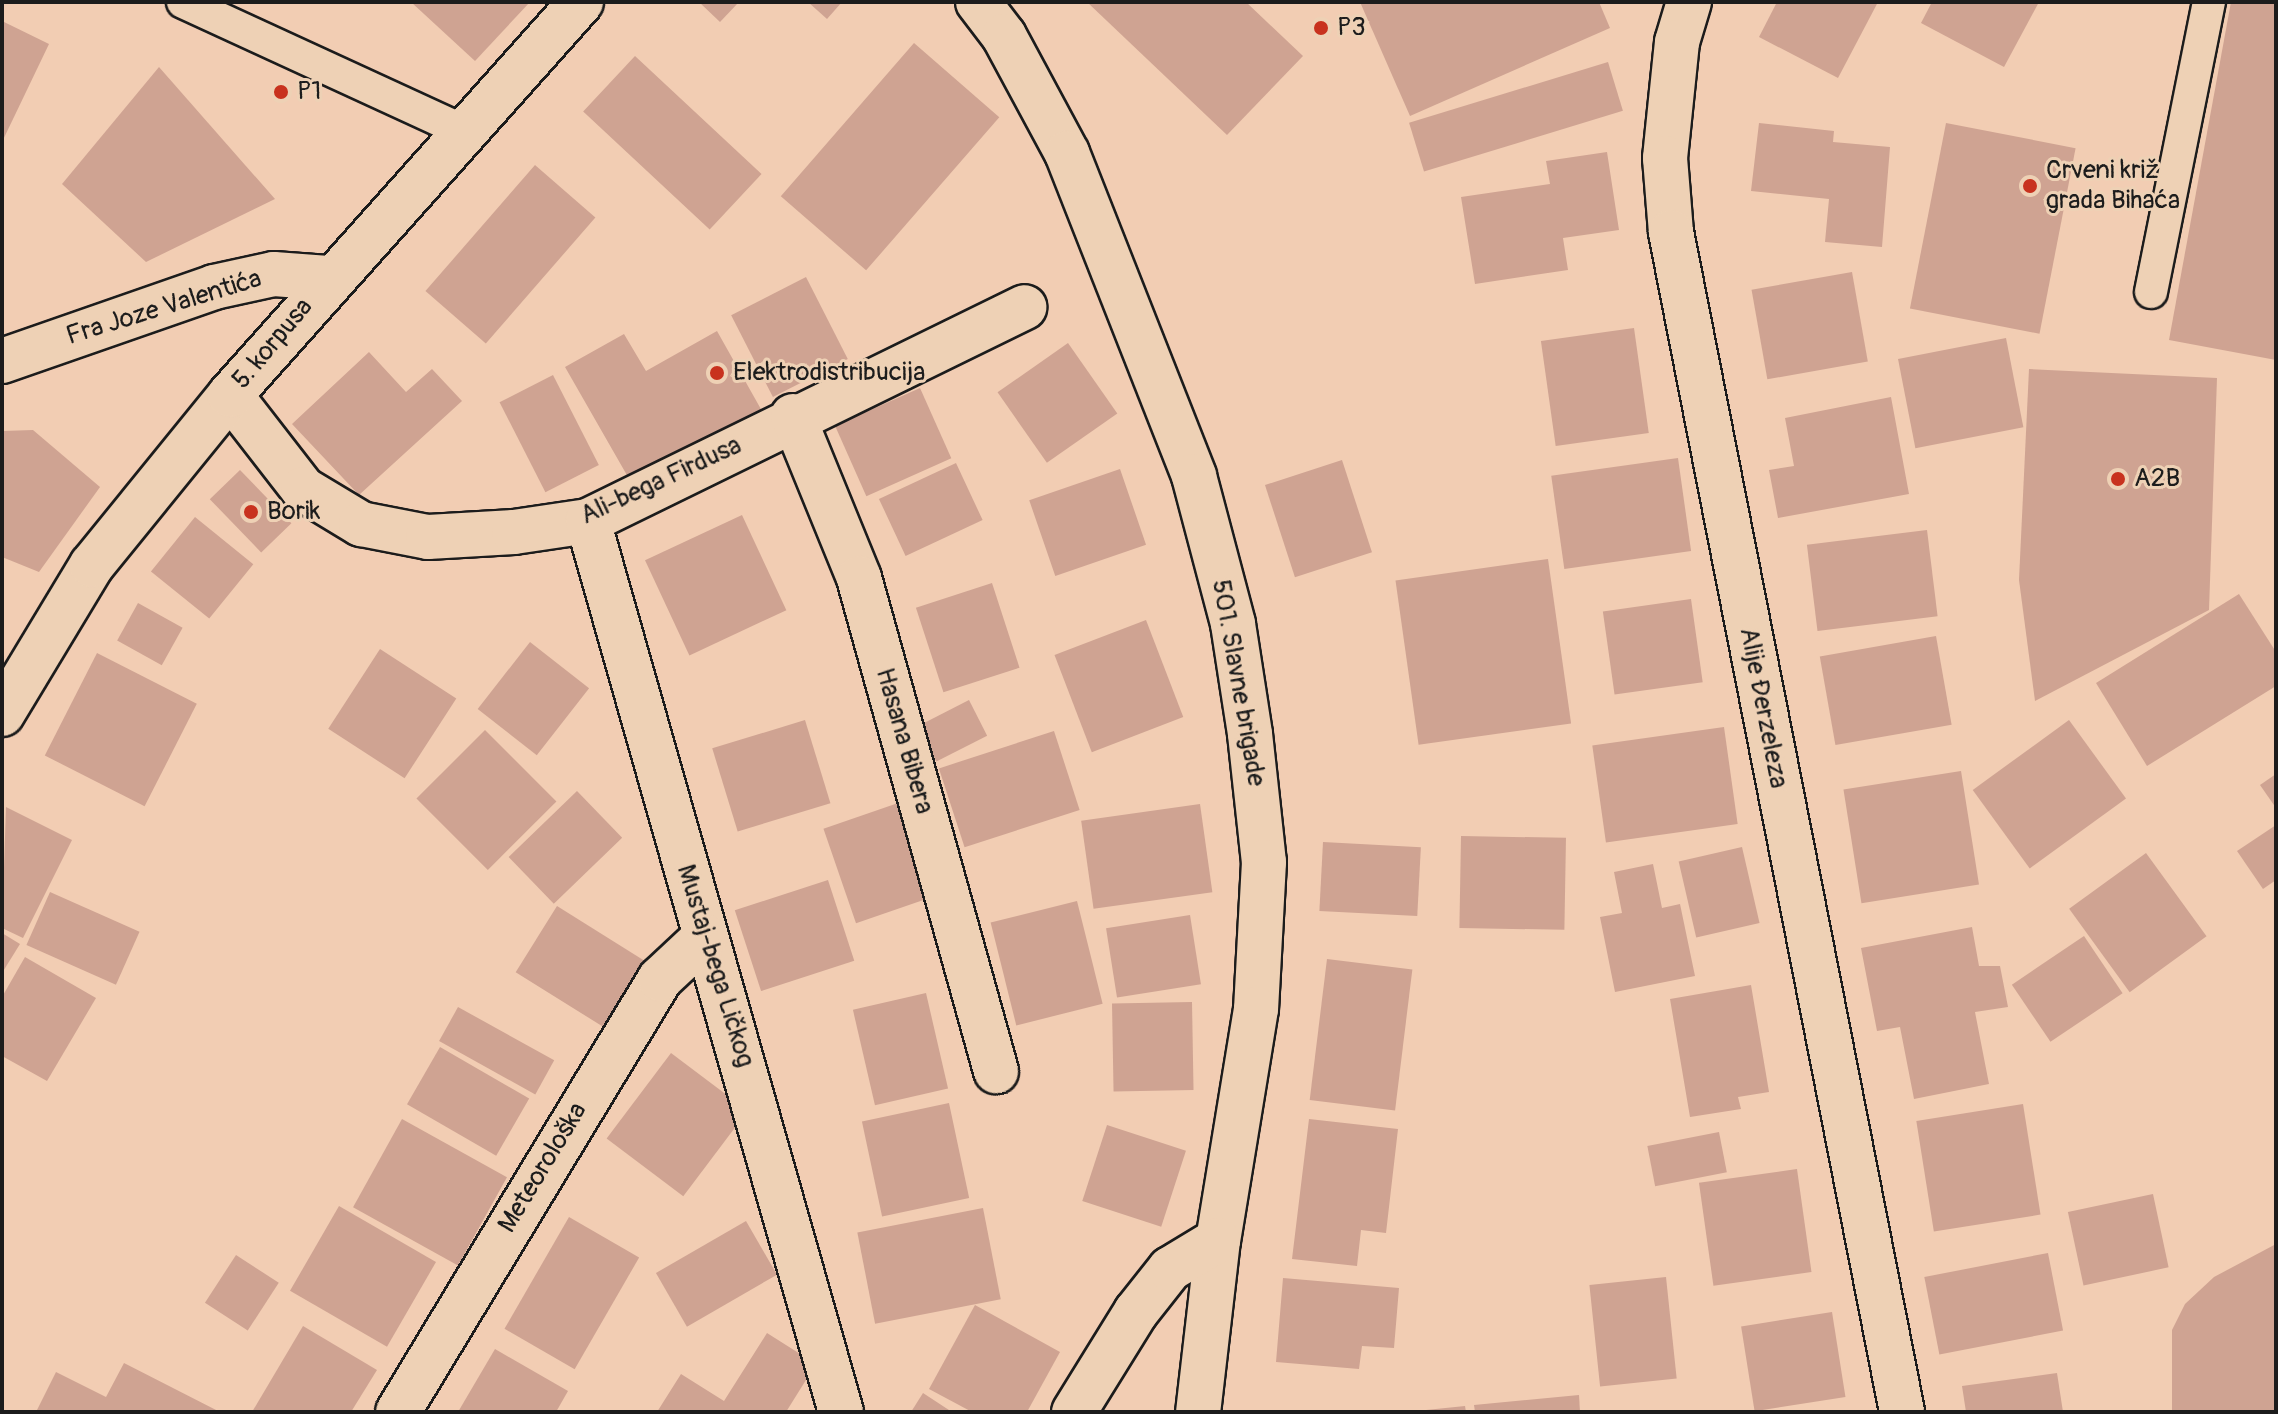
<!DOCTYPE html>
<html>
<head>
<meta charset="utf-8">
<style>
	body { margin:0 }
	#map { position:relative; width:2278px; height:1414px; overflow:hidden; background:#f2cdb3; font-family:Pangolin,sans-serif }
	div>[style] { position:absolute }
	.building>* { inset:0; background:#cfa392; transform-origin:0 0 }
	.roads { filter:drop-shadow(2px 0 #1c1c1c) drop-shadow(-2px 0 #1c1c1c) drop-shadow(0 2px #1c1c1c) drop-shadow(0 -2px #1c1c1c) }
	.lane>* { height:32px; margin:-16px; padding:0 16px; transform-origin:16px; border-radius:16px; background:#eed1b5 }
	.street>* { height:44px; margin:-22px; padding:0 22px; transform-origin:22px; border-radius:22px; background:#eed1b5 }
	.secondary>* { height:44px; margin:-22px; padding:0 22px; transform-origin:22px; border-radius:22px; background:#eed1b5 }
	.dots>* { width:22px; height:22px; translate:-50% -50%; box-sizing:border-box; border:4px solid #eed1b5; border-radius:50% }
	span { translate:-50% -50%; white-space:nowrap; text-align:center; line-height:1.15; -webkit-text-stroke:6px #eed1b5; paint-order:stroke }
	.poi-label { font-size:26px; color:#1c1c1c }
	.left { translate:0 -50%; text-align:left }
	.street-label { font-size:26px; color:#1c1c1c }
	.frame { position:absolute; inset:0; border:4px solid #1c1c1c; pointer-events:none }
</style>
</head>
<body>
<div id="map">
	<div class="building">
		<div style="clip-path:polygon(411px 2px,530px 2px,475px 61px)"></div>
		<div style="clip-path:polygon(699px 2px,739px 2px,720px 22px)"></div>
		<div style="clip-path:polygon(808px 2px,842px 2px,827px 19px)"></div>
		<div style="clip-path:polygon(1087px 2px,1246px 2px,1303px 56px,1227px 135px)"></div>
		<div style="clip-path:polygon(1360px 2px,1599px 2px,1610px 28px,1410px 116px)"></div>
		<div style="clip-path:polygon(1777px 2px,1878px 2px,1838px 78px,1759px 37px)"></div>
		<div style="clip-path:polygon(1932px 2px,2039px 2px,2004px 67px,1921px 23px)"></div>
		<div style="clip-path:polygon(2231px 2px,2276px 2px,2276px 360px,2169px 340px)"></div>
		<div style="clip-path:polygon(2px 21px,49px 44px,2px 142px)"></div>
		<div style="left:914px;top:43px;width:113px;height:203px;rotate:41deg"></div>
		<div style="left:635px;top:56px;width:173px;height:76px;rotate:43deg"></div>
		<div style="left:1608px;top:62px;width:51px;height:208px;rotate:73deg"></div>
		<div style="clip-path:polygon(159px 67px,275px 199px,146px 262px,62px 184px)"></div>
		<div style="clip-path:polygon(1759px 123px,1834px 131px,1833px 142px,1890px 147px,1882px 247px,1825px 242px,1829px 199px,1751px 191px)"></div>
		<div style="left:1946px;top:123px;width:132px;height:189px;rotate:11deg"></div>
		<div style="clip-path:polygon(1607px 152px,1619px 230px,1563px 238px,1568px 270px,1475px 284px,1461px 197px,1550px 184px,1546px 161px)"></div>
		<div style="left:535px;top:165px;width:80px;height:167px;rotate:41deg"></div>
		<div style="left:1852px;top:272px;width:91px;height:102px;rotate:80deg"></div>
		<div style="left:806px;top:277px;width:92px;height:84px;rotate:63deg"></div>
		<div style="left:1634px;top:328px;width:106px;height:94px;rotate:82deg"></div>
		<div style="clip-path:polygon(717px 331px,762px 411px,632px 484px,565px 367px,624px 334px,646px 371px)"></div>
		<div style="left:2006px;top:338px;width:91px;height:110px;rotate:79deg"></div>
		<div style="left:1068px;top:343px;width:86px;height:86px;rotate:55deg"></div>
		<div style="clip-path:polygon(369px 352px,406px 392px,432px 369px,462px 401px,359px 495px,292px 424px)"></div>
		<div style="clip-path:polygon(2029px 369px,2217px 378px,2209px 610px,2035px 701px,2019px 580px)"></div>
		<div style="left:553px;top:375px;width:101px;height:60px;rotate:63deg"></div>
		<div style="left:920px;top:388px;width:77px;height:93px;rotate:66deg"></div>
		<div style="clip-path:polygon(1891px 397px,1909px 494px,1778px 518px,1769px 470px,1794px 466px,1785px 418px)"></div>
		<div style="clip-path:polygon(33px 430px,100px 487px,39px 572px,2px 557px,2px 431px)"></div>
		<div style="left:1678px;top:458px;width:94px;height:128px;rotate:82deg"></div>
		<div style="left:1342px;top:460px;width:97px;height:81px;rotate:72deg"></div>
		<div style="left:956px;top:463px;width:63px;height:85px;rotate:65deg"></div>
		<div style="left:1120px;top:469px;width:80px;height:96px;rotate:71deg"></div>
		<div style="left:240px;top:470px;width:74px;height:42px;rotate:46deg"></div>
		<div style="left:742px;top:515px;width:105px;height:107px;rotate:65deg"></div>
		<div style="left:195px;top:517px;width:75px;height:70px;rotate:39deg"></div>
		<div style="left:1927px;top:530px;width:87px;height:121px;rotate:83deg"></div>
		<div style="left:1548px;top:559px;width:166px;height:154px;rotate:82deg"></div>
		<div style="left:992px;top:583px;width:89px;height:80px;rotate:72deg"></div>
		<div style="clip-path:polygon(2239px 594px,2276px 652px,2276px 686px,2147px 766px,2096px 683px)"></div>
		<div style="left:1691px;top:599px;width:84px;height:89px;rotate:82deg"></div>
		<div style="left:138px;top:603px;width:51px;height:43px;rotate:29deg"></div>
		<div style="left:1146px;top:620px;width:104px;height:98px;rotate:69deg"></div>
		<div style="left:1936px;top:636px;width:90px;height:118px;rotate:80deg"></div>
		<div style="left:530px;top:642px;width:75px;height:85px;rotate:38deg"></div>
		<div style="left:380px;top:649px;width:91px;height:95px;rotate:33deg"></div>
		<div style="left:97px;top:653px;width:112px;height:115px;rotate:27deg"></div>
		<div style="left:969px;top:700px;width:40px;height:57px;rotate:63deg"></div>
		<div style="left:805px;top:720px;width:87px;height:97px;rotate:73deg"></div>
		<div style="left:2069px;top:720px;width:97px;height:119px;rotate:54deg"></div>
		<div style="left:1724px;top:727px;width:98px;height:133px;rotate:82deg"></div>
		<div style="left:485px;top:730px;width:101px;height:97px;rotate:45deg"></div>
		<div style="left:1054px;top:731px;width:83px;height:121px;rotate:72deg"></div>
		<div style="left:1961px;top:771px;width:115px;height:119px;rotate:81deg"></div>
		<div style="clip-path:polygon(2276px 774px,2276px 808px,2260px 785px)"></div>
		<div style="left:577px;top:791px;width:65px;height:95px;rotate:46deg"></div>
		<div style="left:901px;top:802px;width:100px;height:82px;rotate:71deg"></div>
		<div style="left:1200px;top:804px;width:89px;height:120px;rotate:82deg"></div>
		<div style="clip-path:polygon(6px 807px,72px 840px,23px 938px,2px 928px)"></div>
		<div style="clip-path:polygon(2276px 825px,2276px 880px,2263px 889px,2237px 851px)"></div>
		<div style="left:1461px;top:836px;width:105px;height:92px;rotate:1deg"></div>
		<div style="left:1323px;top:842px;width:98px;height:69px;rotate:3deg"></div>
		<div style="left:1742px;top:847px;width:78px;height:65px;rotate:77deg"></div>
		<div style="left:2146px;top:853px;width:103px;height:95px;rotate:54deg"></div>
		<div style="clip-path:polygon(1653px 864px,1662px 908px,1680px 904px,1695px 976px,1615px 992px,1600px 917px,1622px 913px,1614px 872px)"></div>
		<div style="left:828px;top:880px;width:85px;height:98px;rotate:72deg"></div>
		<div style="left:50px;top:892px;width:98px;height:58px;rotate:24deg"></div>
		<div style="left:1077px;top:901px;width:106px;height:89px;rotate:76deg"></div>
		<div style="left:557px;top:906px;width:105px;height:78px;rotate:32deg"></div>
		<div style="left:1190px;top:915px;width:70px;height:85px;rotate:81deg"></div>
		<div style="clip-path:polygon(1972px 927px,1979px 966px,2000px 966px,2008px 1007px,1975px 1012px,1989px 1084px,1914px 1099px,1900px 1027px,1877px 1031px,1861px 948px)"></div>
		<div style="clip-path:polygon(2px 933px,20px 944px,2px 973px)"></div>
		<div style="left:2084px;top:936px;width:69px;height:87px;rotate:56deg"></div>
		<div style="clip-path:polygon(25px 957px,96px 998px,47px 1081px,2px 1056px,2px 997px)"></div>
		<div style="left:1327px;top:959px;width:86px;height:142px;rotate:7deg"></div>
		<div style="clip-path:polygon(1751px 985px,1769px 1092px,1738px 1097px,1741px 1109px,1690px 1117px,1670px 999px)"></div>
		<div style="left:926px;top:993px;width:98px;height:75px;rotate:77deg"></div>
		<div style="left:1192px;top:1002px;width:88px;height:80px;rotate:89deg"></div>
		<div style="left:458px;top:1007px;width:110px;height:39px;rotate:29deg"></div>
		<div style="left:440px;top:1047px;width:103px;height:66px;rotate:30deg"></div>
		<div style="left:671px;top:1053px;width:96px;height:107px;rotate:37deg"></div>
		<div style="left:949px;top:1103px;width:97px;height:89px;rotate:78deg"></div>
		<div style="left:2023px;top:1104px;width:112px;height:108px;rotate:81deg"></div>
		<div style="left:402px;top:1119px;width:120px;height:101px;rotate:29deg"></div>
		<div style="clip-path:polygon(1309px 1119px,1398px 1129px,1386px 1233px,1361px 1230px,1357px 1266px,1292px 1259px)"></div>
		<div style="left:1107px;top:1125px;width:83px;height:80px;rotate:18deg"></div>
		<div style="left:1719px;top:1132px;width:41px;height:73px;rotate:79deg"></div>
		<div style="left:1797px;top:1169px;width:104px;height:99px;rotate:82deg"></div>
		<div style="left:2153px;top:1194px;width:75px;height:87px;rotate:78deg"></div>
		<div style="left:339px;top:1206px;width:112px;height:98px;rotate:30deg"></div>
		<div style="left:983px;top:1208px;width:93px;height:128px;rotate:79deg"></div>
		<div style="left:569px;top:1217px;width:81px;height:129px;rotate:30deg"></div>
		<div style="left:746px;top:1221px;width:62px;height:104px;rotate:60deg"></div>
		<div style="clip-path:polygon(2276px 1244px,2276px 1412px,2172px 1412px,2172px 1330px,2185px 1304px,2214px 1277px)"></div>
		<div style="left:2048px;top:1253px;width:79px;height:126px;rotate:79deg"></div>
		<div style="left:236px;top:1255px;width:51px;height:57px;rotate:33deg"></div>
		<div style="left:1666px;top:1277px;width:102px;height:77px;rotate:84deg"></div>
		<div style="clip-path:polygon(1283px 1278px,1399px 1288px,1394px 1348px,1362px 1346px,1359px 1369px,1276px 1362px)"></div>
		<div style="clip-path:polygon(975px 1305px,1060px 1352px,1027px 1412px,972px 1412px,929px 1389px)"></div>
		<div style="left:1832px;top:1312px;width:86px;height:92px;rotate:81deg"></div>
		<div style="clip-path:polygon(303px 1326px,377px 1370px,351px 1412px,252px 1412px)"></div>
		<div style="clip-path:polygon(767px 1333px,816px 1364px,786px 1412px,657px 1412px,681px 1374px,724px 1401px)"></div>
		<div style="clip-path:polygon(495px 1349px,568px 1391px,556px 1412px,458px 1412px)"></div>
		<div style="clip-path:polygon(124px 1363px,220px 1412px,36px 1412px,56px 1372px,106px 1397px)"></div>
		<div style="clip-path:polygon(2057px 1373px,2063px 1412px,1966px 1412px,1962px 1386px)"></div>
		<div style="clip-path:polygon(923px 1393px,952px 1412px,911px 1412px)"></div>
		<div style="clip-path:polygon(1579px 1395px,1580px 1412px,1475px 1412px,1474px 1405px)"></div>
		<div style="clip-path:polygon(1465px 1406px,1466px 1412px,1426px 1412px,1426px 1410px)"></div>
	</div>
	<div class="roads">
		<div class="lane">
			<div style="left:183px;top:2px;width:306px;rotate:24.7deg"></div>
			<div style="left:2151px;top:292px;width:296px;rotate:-78.7deg"></div>
		</div>
		<div class="street">
			<div style="left:978px;top:2px;width:43px;rotate:52.6deg"></div>
			<div style="left:1004px;top:36px;width:133px;rotate:61.7deg"></div>
			<div style="left:1067px;top:153px;width:347px;rotate:68.5deg"></div>
			<div style="left:1194px;top:476px;width:153px;rotate:75.2deg"></div>
			<div style="left:1233px;top:624px;width:111px;rotate:81.2deg"></div>
			<div style="left:1250px;top:734px;width:129px;rotate:83.8deg"></div>
			<div style="left:1264px;top:862px;width:147px;rotate:93.1deg"></div>
			<div style="left:1256px;top:1009px;width:234px;rotate:99.3deg"></div>
			<div style="left:1218px;top:1240px;width:173px;rotate:96.6deg"></div>
			<div style="left:1689px;top:2px;width:42px;rotate:106.7deg"></div>
			<div style="left:1677px;top:42px;width:117px;rotate:95.9deg"></div>
			<div style="left:1665px;top:158px;width:74px;rotate:85.4deg"></div>
			<div style="left:1671px;top:232px;width:1202px;rotate:78.92deg"></div>
			<div style="left:2px;top:361px;width:225px;rotate:-19.2deg"></div>
			<div style="left:214px;top:287px;width:61px;rotate:-12.2deg"></div>
			<div style="left:274px;top:274px;width:54px;rotate:4.2deg"></div>
			<div style="left:230px;top:395px;width:119px;rotate:52.2deg"></div>
			<div style="left:303px;top:489px;width:68px;rotate:31.1deg"></div>
			<div style="left:361px;top:524px;width:68px;rotate:11deg"></div>
			<div style="left:428px;top:537px;width:86px;rotate:-3.3deg"></div>
			<div style="left:514px;top:532px;width:75px;rotate:-8.5deg"></div>
			<div style="left:588px;top:521px;width:486px;rotate:-26.1deg"></div>
			<div style="left:793px;top:416px;width:175px;rotate:67.8deg"></div>
			<div style="left:859px;top:578px;width:512px;rotate:74.47deg"></div>
			<div style="left:588px;top:521px;width:926px;rotate:74.15deg"></div>
			<div style="left:398px;top:1412px;width:506px;rotate:-58.82deg"></div>
			<div style="left:660px;top:979px;width:62px;rotate:-43deg"></div>
			<div style="left:1074px;top:1412px;width:118px;rotate:-58.2deg"></div>
			<div style="left:1136px;top:1312px;width:55px;rotate:-51.7deg"></div>
			<div style="left:1170px;top:1269px;width:56px;rotate:-31.1deg"></div>
		</div>
		<div class="secondary">
			<div style="left:2px;top:714px;width:174px;rotate:-58.9deg"></div>
			<div style="left:92px;top:565px;width:219px;rotate:-50.9deg"></div>
			<div style="left:230px;top:395px;width:527px;rotate:-48.23deg"></div>
		</div>
	</div>
	<div class="dots">
		<div style="left:1321px;top:28px;background:#c8321e"></div>
		<div style="left:281px;top:92px;background:#c8321e"></div>
		<div style="left:2030px;top:186px;background:#c8321e"></div>
		<div style="left:717px;top:373px;background:#c8321e"></div>
		<div style="left:2118px;top:479px;background:#c8321e"></div>
		<div style="left:251px;top:512px;background:#c8321e"></div>
	</div>
	<div class="poi-label">
		<span class="left" style="left:1337px;top:28px">P3</span>
		<span class="left" style="left:297px;top:92px">P1</span>
		<span class="left" style="left:2046px;top:186px">Crveni križ<br>grada Bihaća</span>
		<span class="left" style="left:733px;top:373px">Elektrodistribucija</span>
		<span class="left" style="left:2134px;top:479px">A2B</span>
		<span class="left" style="left:267px;top:512px">Borik</span>
	</div>
	<div class="street-label">
		<span style="left:164px;top:308px;rotate:-17deg">Fra Joze Valentića</span>
		<span style="left:273px;top:344px;rotate:-50deg">5. korpusa</span>
		<span style="left:661px;top:481px;rotate:-25deg">Ali-bega Firdusa</span>
		<span style="left:1238px;top:683px;rotate:80deg">501. Slavne brigade</span>
		<span style="left:1763px;top:708px;rotate:79deg">Alije Đerzeleza</span>
		<span style="left:904px;top:741px;rotate:74deg">Hasana Bibera</span>
		<span style="left:715px;top:966px;rotate:73deg">Mustaj-bega Ličkog</span>
		<span style="left:543px;top:1168px;rotate:-59deg">Meteorološka</span>
	</div>
	<div class="frame"></div>
</div>
</body>
</html>
